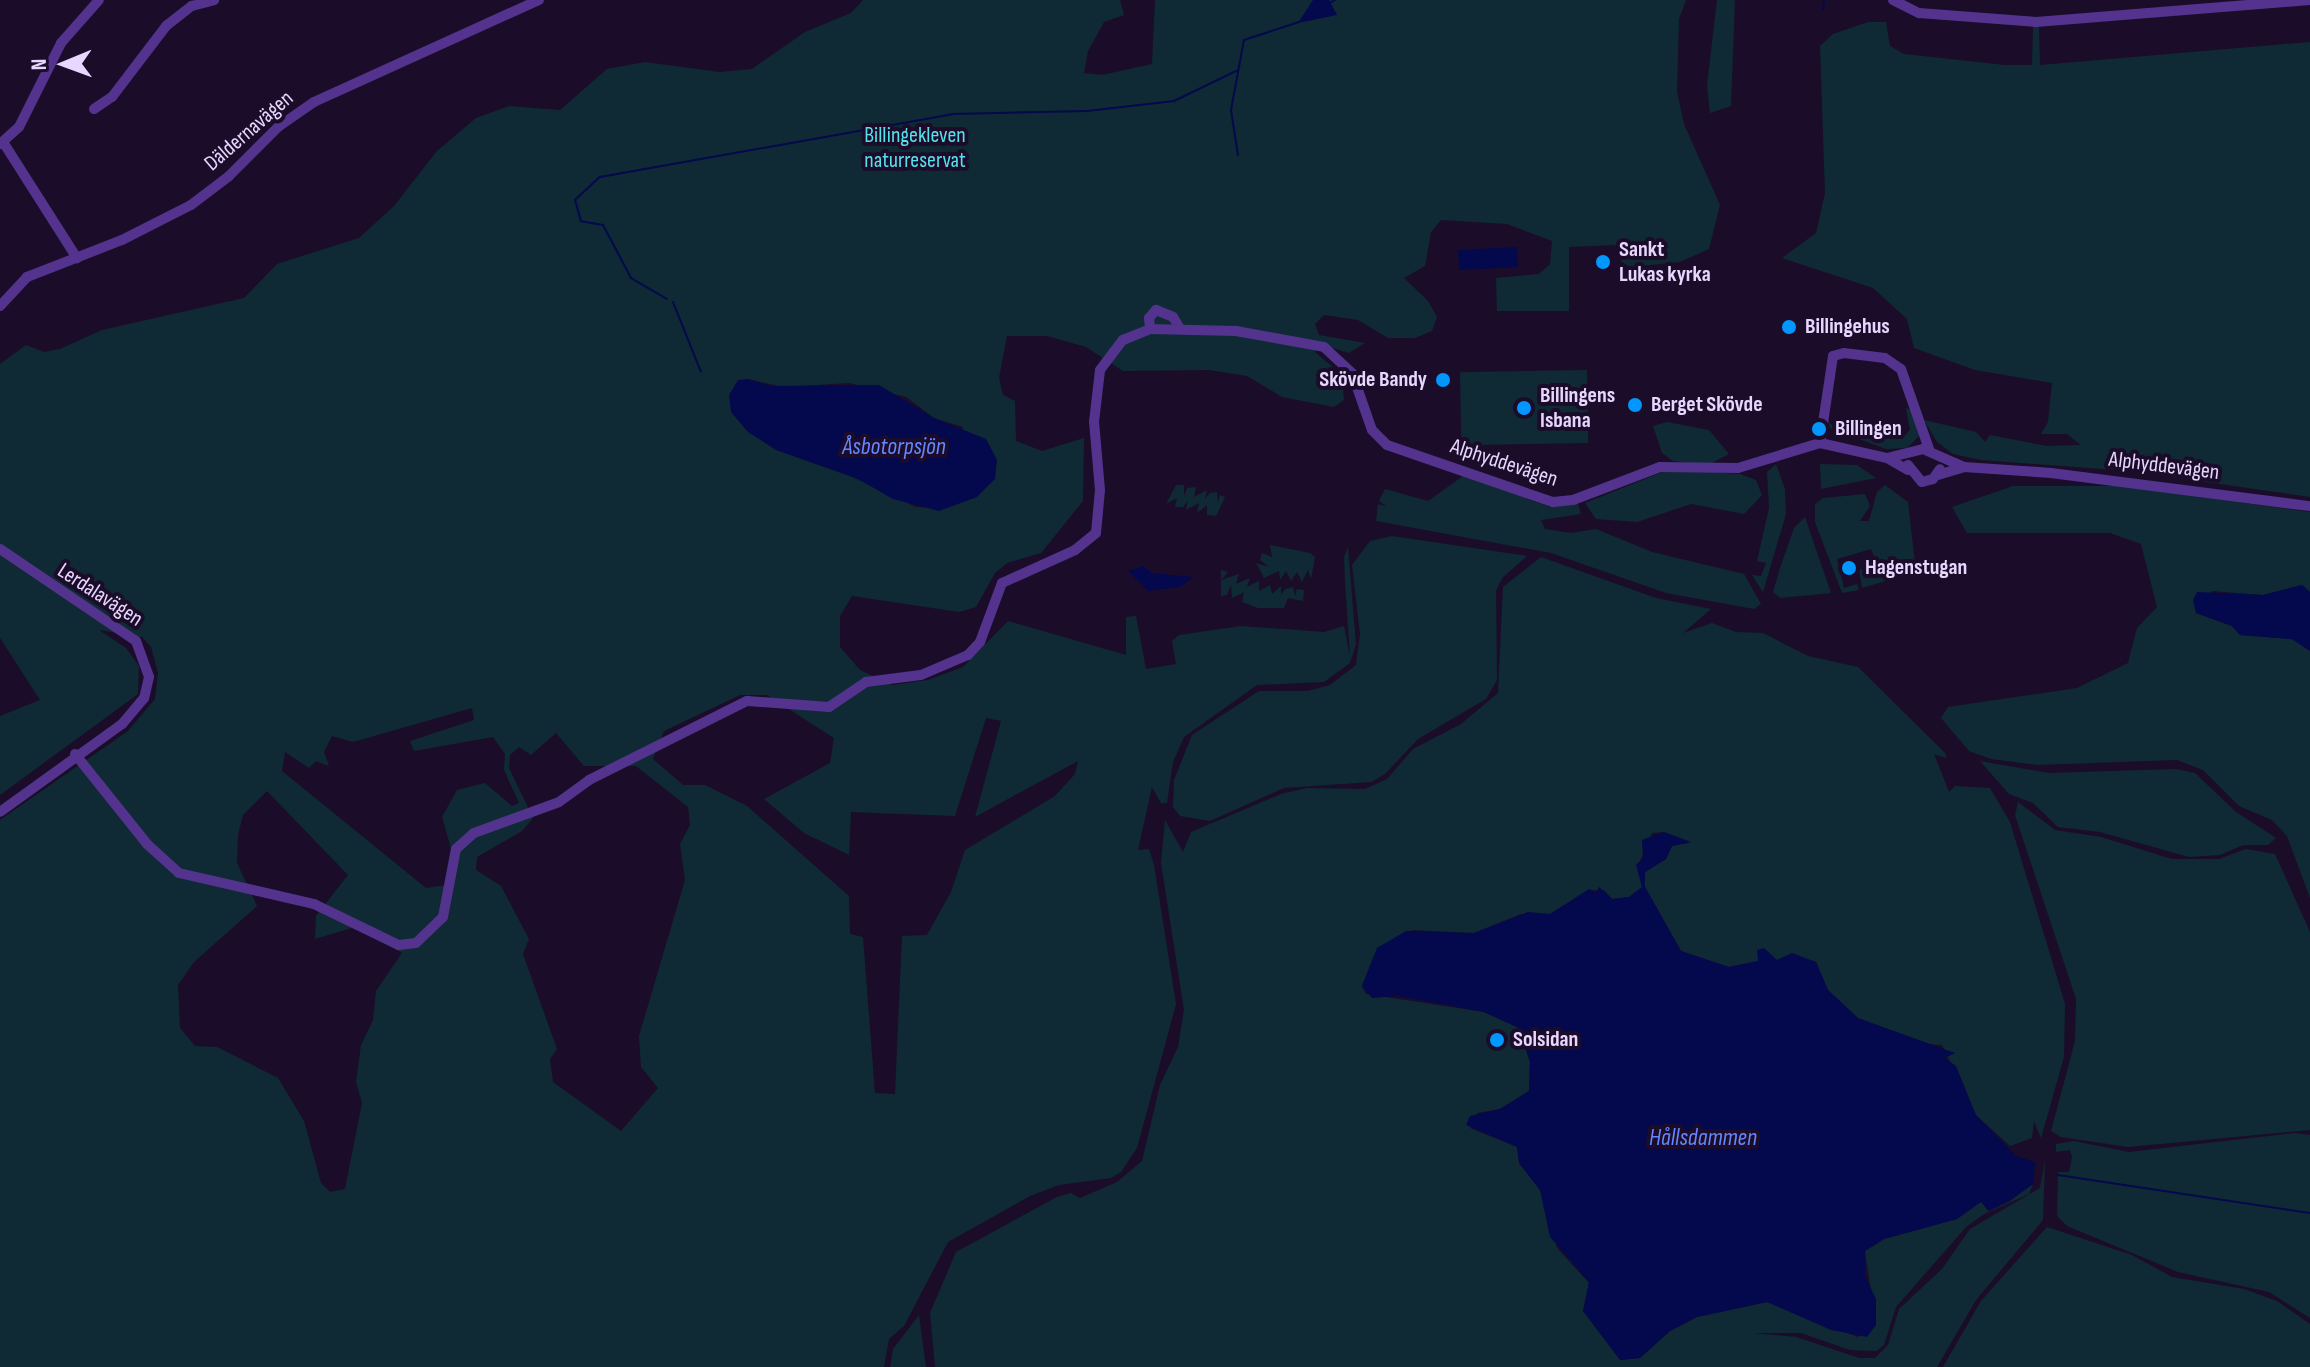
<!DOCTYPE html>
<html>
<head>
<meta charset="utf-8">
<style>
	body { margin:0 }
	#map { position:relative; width:2310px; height:1367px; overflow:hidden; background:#1b0d2a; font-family:"Sofia Sans Condensed",sans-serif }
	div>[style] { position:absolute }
	.green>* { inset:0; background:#0f2a34; transform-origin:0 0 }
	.water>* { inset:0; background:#04084c; transform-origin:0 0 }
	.stream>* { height:2px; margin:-1px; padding:0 1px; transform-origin:1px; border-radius:1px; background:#04084c }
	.minor>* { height:10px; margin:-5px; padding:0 5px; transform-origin:5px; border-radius:5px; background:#53338e }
	.dots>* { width:22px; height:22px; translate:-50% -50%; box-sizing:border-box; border:4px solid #1b0d2a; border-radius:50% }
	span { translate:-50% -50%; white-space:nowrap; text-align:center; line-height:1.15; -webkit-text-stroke:8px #1b0d2a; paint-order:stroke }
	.street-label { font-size:22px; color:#e8d6ff }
	.park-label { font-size:22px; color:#54e3ed }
	.poi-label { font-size:22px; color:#e8d6ff; font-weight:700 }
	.left { translate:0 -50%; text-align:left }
	.right { translate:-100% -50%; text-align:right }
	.water-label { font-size:24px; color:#6486ff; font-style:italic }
	.north { position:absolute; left:24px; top:24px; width:80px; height:80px; -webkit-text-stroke:6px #1b0d2a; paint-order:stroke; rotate:269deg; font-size:22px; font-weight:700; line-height:32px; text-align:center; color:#e8d6ff }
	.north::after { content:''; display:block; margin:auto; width:28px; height:36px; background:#e8d6ff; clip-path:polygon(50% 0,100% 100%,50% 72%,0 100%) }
</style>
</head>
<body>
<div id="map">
	<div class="green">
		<div style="clip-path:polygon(evenodd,863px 0,1120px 0,1124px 15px,1104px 22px,1088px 51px,1084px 73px,1102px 75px,1152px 64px,1155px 0,1686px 0,1679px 19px,1677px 92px,1684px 124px,1720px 205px,1709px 249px,1680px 262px,1630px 267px,1622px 262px,1615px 245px,1569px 247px,1569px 311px,1497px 311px,1496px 278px,1539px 274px,1550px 264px,1552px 241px,1507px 224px,1441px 220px,1431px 232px,1425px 266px,1404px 278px,1428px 301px,1437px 317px,1432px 331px,1415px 338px,1388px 338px,1358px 320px,1324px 315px,1315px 324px,1319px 335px,1365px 343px,1349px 353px,1317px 343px,1315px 352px,1342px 375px,1344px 400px,1334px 407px,1282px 397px,1247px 376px,1209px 370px,1123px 371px,1086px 347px,1047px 336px,1007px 336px,999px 378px,1003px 395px,1015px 401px,1016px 441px,1042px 451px,1084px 438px,1083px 501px,1041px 553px,1007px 563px,995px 573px,976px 607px,959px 612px,852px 596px,840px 616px,840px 647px,860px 670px,892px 685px,928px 680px,963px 667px,1008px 621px,1126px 655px,1126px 617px,1136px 616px,1146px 669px,1176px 664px,1172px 641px,1179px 635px,1241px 626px,1324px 632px,1344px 626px,1350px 656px,1345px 583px,1344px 557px,1348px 547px,1356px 644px,1350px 663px,1324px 682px,1257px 685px,1184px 737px,1173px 762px,1167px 803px,1161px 803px,1152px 787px,1138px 850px,1149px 849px,1154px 865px,1176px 1004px,1137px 1148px,1121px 1172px,1111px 1178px,1059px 1185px,1030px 1196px,948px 1242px,904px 1326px,889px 1339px,884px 1367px,0 1367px,0 820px,128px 731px,155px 699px,158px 673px,151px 647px,142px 637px,99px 630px,126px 648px,139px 666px,138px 694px,0 795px,0 716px,40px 700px,0 638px,0 364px,26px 345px,44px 352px,60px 349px,102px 330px,244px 298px,277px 264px,359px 238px,394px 206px,437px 151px,476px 118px,509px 106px,560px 110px,607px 69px,645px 62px,719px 72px,752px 69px,805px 32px,851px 13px,863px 0,748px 379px,783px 387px,849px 383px,906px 397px,934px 418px,963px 427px,944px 508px,916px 507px,844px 473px,748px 379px,863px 0,740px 695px,767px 695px,834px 738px,830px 763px,764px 799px,804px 833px,849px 855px,851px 812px,955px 816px,986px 718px,1001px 721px,975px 817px,1078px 761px,1075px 774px,1055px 796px,965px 850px,951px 892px,927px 935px,902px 936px,895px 1094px,875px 1093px,863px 937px,850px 934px,849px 896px,747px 806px,705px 785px,683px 785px,653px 759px,664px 731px,740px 695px,863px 0,472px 708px,474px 720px,410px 741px,414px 751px,493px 737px,505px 754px,504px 770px,519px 803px,512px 806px,485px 783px,457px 790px,442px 817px,451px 848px,446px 885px,426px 888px,282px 771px,285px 752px,309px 768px,316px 761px,329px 766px,324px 752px,332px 736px,353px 742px,472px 708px,863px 0,556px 733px,584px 766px,636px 766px,688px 807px,690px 825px,680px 844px,685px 880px,639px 1036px,641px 1067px,658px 1088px,621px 1131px,553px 1082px,550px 1059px,557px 1049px,523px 954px,529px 939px,501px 886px,476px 870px,477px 857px,522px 831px,533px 818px,509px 768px,510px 755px,519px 747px,531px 755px,556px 733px,863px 0,267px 791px,348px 875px,316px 916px,315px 939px,355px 927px,402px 953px,376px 991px,373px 1020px,361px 1045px,356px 1082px,362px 1103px,345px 1189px,330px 1192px,321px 1183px,304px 1121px,278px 1078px,217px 1047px,195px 1046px,180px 1028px,178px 985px,194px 962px,257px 906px,237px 863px,238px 835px,243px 815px,267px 791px)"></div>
		<div style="clip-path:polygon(1717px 0,1735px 0,1731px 106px,1710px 113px,1707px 85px)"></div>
		<div style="clip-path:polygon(1868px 22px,1886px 22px,1890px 46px,1904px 54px,2005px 65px,2032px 65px,2033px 27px,2039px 27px,2040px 65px,2310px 42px,2310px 497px,2129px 471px,1981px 460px,1953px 454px,1937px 442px,1924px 420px,1976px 432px,1985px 442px,1990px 435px,2047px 446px,2081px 445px,2067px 434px,2041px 434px,2048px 422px,2052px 383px,1975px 370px,1914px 348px,1907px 319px,1873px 288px,1782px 258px,1816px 233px,1825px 193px,1820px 46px,1833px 34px)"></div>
		<div style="left:1587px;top:370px;width:73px;height:127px;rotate:89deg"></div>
		<div style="clip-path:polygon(1906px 408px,1911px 410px,1919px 436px,1907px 448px,1886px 449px,1827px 427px,1827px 418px,1830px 424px,1903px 437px,1910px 430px)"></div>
		<div style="clip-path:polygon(1667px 422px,1709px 430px,1729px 454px,1708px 465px,1673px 461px,1662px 453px,1653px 426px)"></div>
		<div style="clip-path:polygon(1776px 464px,1785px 489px,1786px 514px,1763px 592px,1752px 575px,1761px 576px,1766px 563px,1757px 561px,1769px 508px,1767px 472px)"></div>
		<div style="clip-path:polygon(1820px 464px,1857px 465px,1876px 478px,1821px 489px)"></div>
		<div style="clip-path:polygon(1670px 469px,1740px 474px,1756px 480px,1762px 495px,1744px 514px,1691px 504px,1637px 522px,1596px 519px,1585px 503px)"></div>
		<div style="clip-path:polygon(1463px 476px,1550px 507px,1578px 504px,1581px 514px,1541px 520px,1545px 529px,1571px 533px,1596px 529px,1652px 552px,1744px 574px,1761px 604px,1754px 609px,1666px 593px,1551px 553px,1376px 521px,1378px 504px,1387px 507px,1379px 501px,1385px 489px,1428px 501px)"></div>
		<div style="clip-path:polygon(1176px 485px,1184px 485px,1184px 496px,1187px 488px,1196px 487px,1194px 497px,1207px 490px,1205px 499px,1210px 493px,1217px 492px,1218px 503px,1220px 495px,1225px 497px,1216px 516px,1207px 515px,1207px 505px,1197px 513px,1199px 503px,1186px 510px,1188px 501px,1183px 507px,1175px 507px,1177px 498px,1166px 504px)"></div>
		<div style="clip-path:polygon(1885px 485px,1908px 502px,1916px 572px,1862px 588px,1859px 570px,1878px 566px,1871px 549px,1837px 559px,1844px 588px,1857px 584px,1859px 590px,1842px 593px,1815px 522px,1815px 504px,1823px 498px,1865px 494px,1870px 506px,1860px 521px,1869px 521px,1877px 492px)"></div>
		<div style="clip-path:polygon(2013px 486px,2117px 486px,2310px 512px,2310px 592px,2302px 585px,2263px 595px,2212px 591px,2196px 613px,2232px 626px,2240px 635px,2292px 639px,2310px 651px,2310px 898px,2287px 836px,2272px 820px,2239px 806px,2203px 770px,2177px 760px,2037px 765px,1991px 759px,1969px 751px,1941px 718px,1948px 707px,2077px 688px,2128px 663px,2137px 628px,2157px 607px,2141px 544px,2110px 533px,1967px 533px,1952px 507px)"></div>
		<div style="clip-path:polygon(1805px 517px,1831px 593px,1780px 598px,1773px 592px,1780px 568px,1794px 528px)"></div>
		<div style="clip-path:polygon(1392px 536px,1527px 556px,1502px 578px,1496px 591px,1497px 680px,1486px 699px,1418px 739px,1385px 774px,1371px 782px,1284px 788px,1210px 821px,1180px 816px,1173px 807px,1174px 780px,1192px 735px,1259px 691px,1308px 691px,1330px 685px,1356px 665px,1360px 634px,1352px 565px,1370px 541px)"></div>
		<div style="clip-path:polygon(1270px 545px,1310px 553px,1315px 557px,1311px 579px,1308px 570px,1302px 582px,1297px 572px,1291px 581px,1286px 571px,1280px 580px,1279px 571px,1264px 578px,1256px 563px,1269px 567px,1260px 560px,1262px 553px,1272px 557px)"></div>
		<div style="clip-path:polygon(1541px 557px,1656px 598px,1711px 609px,1683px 633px,1712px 623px,1736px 632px,1763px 633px,1808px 656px,1858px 667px,1946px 754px,1946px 758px,1934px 754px,1949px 792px,1955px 786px,1990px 788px,2010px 822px,2065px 1004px,2064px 1057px,2041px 1138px,2034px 1121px,2032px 1138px,2010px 1146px,1976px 1115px,1942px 1045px,1925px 1044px,1858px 1018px,1828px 990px,1816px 962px,1777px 960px,1758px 950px,1758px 961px,1729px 967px,1681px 951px,1645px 887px,1645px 872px,1666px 859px,1672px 846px,1689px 843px,1664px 832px,1652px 833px,1640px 861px,1642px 887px,1629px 897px,1612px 899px,1604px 890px,1589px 890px,1550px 914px,1521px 914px,1474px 933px,1413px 930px,1374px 956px,1362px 986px,1366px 994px,1484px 1012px,1519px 1028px,1530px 1062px,1529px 1091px,1500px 1109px,1477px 1113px,1470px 1128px,1517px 1147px,1519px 1163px,1540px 1190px,1557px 1248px,1589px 1283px,1583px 1311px,1621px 1360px,1640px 1358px,1670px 1331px,1697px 1317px,1767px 1302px,1858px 1337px,1876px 1325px,1865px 1251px,1884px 1239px,1957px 1219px,1981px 1201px,1988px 1211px,2033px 1184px,2029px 1194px,1984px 1214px,1966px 1227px,1896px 1307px,1884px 1345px,1876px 1351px,1850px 1350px,1801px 1333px,1753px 1333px,1796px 1337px,1859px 1358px,1875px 1358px,1888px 1345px,1899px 1309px,1942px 1269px,1970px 1229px,2040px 1188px,2045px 1160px,2043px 1220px,1976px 1300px,1937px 1367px,935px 1367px,930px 1313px,956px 1252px,1057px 1197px,1071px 1193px,1080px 1198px,1117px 1182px,1142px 1161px,1160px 1085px,1178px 1047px,1184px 1010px,1161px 863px,1165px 820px,1183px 852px,1191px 832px,1281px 794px,1307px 788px,1365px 789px,1387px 779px,1413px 749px,1461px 724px,1498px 693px,1503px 587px)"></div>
		<div style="clip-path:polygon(1221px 570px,1228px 572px,1221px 580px,1239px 574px,1236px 584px,1250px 578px,1247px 587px,1259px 581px,1259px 591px,1270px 585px,1272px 594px,1281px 586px,1281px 595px,1285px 589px,1293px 587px,1295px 596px,1297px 589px,1304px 590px,1303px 601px,1288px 598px,1284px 608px,1258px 608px,1242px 602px,1244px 592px,1232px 598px,1231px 585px,1227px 595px,1221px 596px)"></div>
		<div style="clip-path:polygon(1980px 761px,2049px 773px,2176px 769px,2195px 773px,2236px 812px,2276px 838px,2268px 845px,2243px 845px,2220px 855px,2189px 857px,2100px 832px,2058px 827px,2033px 803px,2009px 794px)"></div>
		<div style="clip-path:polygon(2018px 802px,2055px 830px,2101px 837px,2172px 859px,2219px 859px,2246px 849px,2275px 854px,2310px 932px,2310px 1130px,2128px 1147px,2061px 1137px,2051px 1131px,2075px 1041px,2076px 999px,2015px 815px)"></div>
		<div style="clip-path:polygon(2294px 1133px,2310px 1135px,2310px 1318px,2269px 1292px,2178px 1272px,2067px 1226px,2057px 1216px,2058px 1172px,2069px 1172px,2072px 1157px,2070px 1150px,2056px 1152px,2056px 1144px,2074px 1141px,2129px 1152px)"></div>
		<div style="clip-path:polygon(2047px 1227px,2132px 1255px,2172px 1277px,2244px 1289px,2277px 1301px,2310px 1324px,2310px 1367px,1943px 1367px,1981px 1301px)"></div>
		<div style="clip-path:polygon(919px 1315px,926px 1367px,890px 1367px,893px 1349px)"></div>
	</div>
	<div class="water">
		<div style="clip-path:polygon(1313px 0,1329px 0,1337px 15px,1298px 23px)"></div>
		<div style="left:1517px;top:247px;width:20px;height:59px;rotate:87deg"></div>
		<div style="clip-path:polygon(748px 379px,770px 386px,879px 385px,934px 418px,986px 439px,997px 460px,995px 479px,977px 497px,939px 511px,893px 499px,858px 479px,776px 450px,748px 432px,731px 412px,729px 395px,738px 380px)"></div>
		<div style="clip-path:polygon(1143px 566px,1152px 573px,1193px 577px,1180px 587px,1148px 591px,1128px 571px)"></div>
		<div style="clip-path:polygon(2302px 585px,2310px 592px,2310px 651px,2292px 639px,2240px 635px,2232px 626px,2196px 613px,2193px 600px,2197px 592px,2263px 595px)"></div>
		<div style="clip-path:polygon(1664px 832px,1691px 842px,1672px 846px,1666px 859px,1645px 872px,1645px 887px,1681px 951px,1729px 967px,1758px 961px,1757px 950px,1764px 948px,1777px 960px,1792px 953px,1816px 962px,1828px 990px,1858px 1018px,1955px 1053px,1945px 1058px,1956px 1066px,1976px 1115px,2016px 1156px,2035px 1162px,2033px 1184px,2010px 1201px,1989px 1211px,1981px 1202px,1957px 1219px,1884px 1239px,1865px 1251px,1865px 1276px,1876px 1299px,1876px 1325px,1867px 1337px,1831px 1330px,1767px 1302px,1697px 1317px,1670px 1331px,1640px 1358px,1620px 1360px,1583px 1311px,1589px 1282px,1550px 1237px,1540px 1190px,1519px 1163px,1517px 1147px,1466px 1125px,1470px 1116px,1500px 1109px,1529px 1091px,1530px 1062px,1519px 1028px,1484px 1012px,1398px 996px,1372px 998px,1362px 986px,1377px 948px,1406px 931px,1474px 933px,1528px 912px,1550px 914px,1589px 889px,1596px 893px,1599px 887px,1612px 899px,1629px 897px,1642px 887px,1636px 865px,1643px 858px,1642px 840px)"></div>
	</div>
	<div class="stream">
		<div style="left:1328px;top:4px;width:8px;rotate:-30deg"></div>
		<div style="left:1823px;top:9px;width:9px;rotate:-84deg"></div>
		<div style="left:1238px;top:155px;width:46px;rotate:-98.8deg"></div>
		<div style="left:1231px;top:110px;width:71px;rotate:-79.5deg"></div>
		<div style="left:1244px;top:40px;width:58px;rotate:-18.1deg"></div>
		<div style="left:667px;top:299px;width:42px;rotate:-149.7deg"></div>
		<div style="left:631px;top:278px;width:60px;rotate:-117.8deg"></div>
		<div style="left:603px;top:225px;width:22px;rotate:-170deg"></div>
		<div style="left:581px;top:221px;width:22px;rotate:-106deg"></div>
		<div style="left:575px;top:200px;width:34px;rotate:-43deg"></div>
		<div style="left:600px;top:177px;width:358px;rotate:-10.1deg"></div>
		<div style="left:952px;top:114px;width:135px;rotate:-1.3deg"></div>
		<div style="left:1087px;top:111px;width:88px;rotate:-6.6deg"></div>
		<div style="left:1174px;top:101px;width:71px;rotate:-25.8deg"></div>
		<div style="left:673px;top:302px;width:75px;rotate:68.2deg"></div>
		<div style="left:2058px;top:1175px;width:255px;rotate:8.6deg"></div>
	</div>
	<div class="minor">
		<div style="left:1893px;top:0;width:29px;rotate:27deg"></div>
		<div style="left:1919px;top:13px;width:117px;rotate:4.4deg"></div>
		<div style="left:2036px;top:22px;width:275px;rotate:-4.6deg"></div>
		<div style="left:94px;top:109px;width:22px;rotate:-34deg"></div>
		<div style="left:112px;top:97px;width:89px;rotate:-52.7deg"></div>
		<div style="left:166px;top:26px;width:33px;rotate:-38deg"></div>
		<div style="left:192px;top:6px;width:23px;rotate:-15deg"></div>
		<div style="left:3px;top:142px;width:138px;rotate:57.5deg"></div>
		<div style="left:0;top:144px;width:25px;rotate:-42deg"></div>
		<div style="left:19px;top:127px;width:94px;rotate:-63.4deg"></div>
		<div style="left:61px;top:43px;width:57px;rotate:-48.5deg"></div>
		<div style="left:0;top:306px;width:40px;rotate:-47deg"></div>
		<div style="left:27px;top:277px;width:102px;rotate:-21.3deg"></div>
		<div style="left:122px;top:240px;width:77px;rotate:-26.9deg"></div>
		<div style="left:191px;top:205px;width:48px;rotate:-37.3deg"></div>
		<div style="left:229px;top:176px;width:69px;rotate:-45deg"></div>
		<div style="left:278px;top:127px;width:44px;rotate:-34.8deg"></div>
		<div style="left:314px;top:102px;width:247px;rotate:-24.4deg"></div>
		<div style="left:1150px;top:329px;width:11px;rotate:-95deg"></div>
		<div style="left:1149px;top:318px;width:11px;rotate:-49deg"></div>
		<div style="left:1156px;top:310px;width:18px;rotate:22deg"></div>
		<div style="left:1173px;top:317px;width:12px;rotate:59deg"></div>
		<div style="left:1820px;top:443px;width:88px;rotate:-81.5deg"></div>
		<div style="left:1833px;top:356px;width:11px;rotate:-15deg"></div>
		<div style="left:1844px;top:353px;width:41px;rotate:7deg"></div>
		<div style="left:1885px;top:358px;width:19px;rotate:35deg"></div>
		<div style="left:1901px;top:369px;width:85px;rotate:70.7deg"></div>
		<div style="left:1887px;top:458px;width:37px;rotate:-14deg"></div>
		<div style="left:1923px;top:449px;width:45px;rotate:23.7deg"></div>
		<div style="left:1908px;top:465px;width:22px;rotate:51deg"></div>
		<div style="left:1922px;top:482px;width:11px;rotate:-15deg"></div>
		<div style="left:1933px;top:479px;width:12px;rotate:-55deg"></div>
		<div style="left:1938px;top:475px;width:27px;rotate:-17deg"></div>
		<div style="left:1964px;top:467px;width:87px;rotate:3.9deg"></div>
		<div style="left:2051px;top:473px;width:261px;rotate:7.3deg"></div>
		<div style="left:0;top:549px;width:164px;rotate:34.1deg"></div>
		<div style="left:136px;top:641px;width:38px;rotate:70deg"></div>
		<div style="left:149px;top:677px;width:22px;rotate:103deg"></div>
		<div style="left:144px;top:698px;width:34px;rotate:130deg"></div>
		<div style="left:122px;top:724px;width:150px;rotate:144.2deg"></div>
		<div style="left:75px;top:754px;width:115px;rotate:51.3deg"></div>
		<div style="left:147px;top:844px;width:43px;rotate:42.2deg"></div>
		<div style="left:179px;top:873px;width:139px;rotate:12.9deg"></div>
		<div style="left:314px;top:904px;width:94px;rotate:25.8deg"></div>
		<div style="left:399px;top:945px;width:17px;rotate:-7deg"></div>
		<div style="left:416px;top:943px;width:37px;rotate:-44deg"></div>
		<div style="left:443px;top:917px;width:69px;rotate:-79.2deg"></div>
		<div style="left:456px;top:849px;width:24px;rotate:-42deg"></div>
		<div style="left:474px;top:833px;width:90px;rotate:-20deg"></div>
		<div style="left:559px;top:802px;width:37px;rotate:-36deg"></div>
		<div style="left:589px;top:780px;width:177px;rotate:-26.6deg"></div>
		<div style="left:747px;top:701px;width:82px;rotate:4.2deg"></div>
		<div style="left:829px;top:707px;width:45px;rotate:-34deg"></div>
		<div style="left:866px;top:682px;width:55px;rotate:-7.3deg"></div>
		<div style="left:921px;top:675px;width:51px;rotate:-23.1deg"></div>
		<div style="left:968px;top:655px;width:18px;rotate:-47deg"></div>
		<div style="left:980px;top:642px;width:63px;rotate:-69.6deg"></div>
		<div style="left:1002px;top:583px;width:80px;rotate:-24.3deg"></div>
		<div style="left:1075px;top:550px;width:27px;rotate:-39deg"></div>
		<div style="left:1096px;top:533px;width:43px;rotate:-84.7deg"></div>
		<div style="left:1100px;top:490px;width:68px;rotate:-95deg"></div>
		<div style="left:1094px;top:422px;width:52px;rotate:-83.4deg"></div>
		<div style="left:1100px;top:370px;width:38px;rotate:-53deg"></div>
		<div style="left:1123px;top:340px;width:29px;rotate:-22deg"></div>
		<div style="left:1150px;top:329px;width:86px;rotate:1.3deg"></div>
		<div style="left:1236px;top:331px;width:89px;rotate:10.3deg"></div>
		<div style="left:1324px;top:347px;width:38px;rotate:43deg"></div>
		<div style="left:1352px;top:373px;width:60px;rotate:70.7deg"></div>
		<div style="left:1372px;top:430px;width:21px;rotate:45deg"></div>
		<div style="left:1387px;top:445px;width:176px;rotate:19deg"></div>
		<div style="left:1553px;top:502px;width:20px;rotate:-6deg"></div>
		<div style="left:1573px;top:500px;width:93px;rotate:-20.8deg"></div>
		<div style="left:1660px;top:467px;width:78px;rotate:0.7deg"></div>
		<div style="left:1738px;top:468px;width:86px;rotate:-17deg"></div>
		<div style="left:1820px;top:443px;width:69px;rotate:12.6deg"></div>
		<div style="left:1887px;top:458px;width:24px;rotate:30deg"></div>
	</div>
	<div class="dots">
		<div style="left:1603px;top:262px;background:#0296ff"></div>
		<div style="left:1789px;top:327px;background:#0296ff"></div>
		<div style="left:1443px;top:380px;background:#0296ff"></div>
		<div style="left:1635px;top:405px;background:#0296ff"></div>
		<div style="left:1524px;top:408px;background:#0296ff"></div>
		<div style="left:1819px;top:429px;background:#0296ff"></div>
		<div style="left:1849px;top:568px;background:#0296ff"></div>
		<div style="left:1497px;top:1040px;background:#0296ff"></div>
	</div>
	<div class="street-label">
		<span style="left:249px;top:131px;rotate:-41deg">Däldernavägen</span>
		<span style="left:1504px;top:463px;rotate:18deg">Alphyddevägen</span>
		<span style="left:2164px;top:466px;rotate:7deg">Alphyddevägen</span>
		<span style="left:100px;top:595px;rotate:33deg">Lerdalavägen</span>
	</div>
	<div class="park-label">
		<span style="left:915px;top:148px">Billingekleven<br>naturreservat</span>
	</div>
	<div class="poi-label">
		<span class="left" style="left:1619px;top:262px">Sankt<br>Lukas kyrka</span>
		<span class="left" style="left:1805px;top:327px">Billingehus</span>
		<span class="right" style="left:1427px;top:380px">Skövde Bandy</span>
		<span class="left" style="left:1540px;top:408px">Billingens<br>Isbana</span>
		<span class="left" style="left:1651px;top:405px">Berget Skövde</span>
		<span class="left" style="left:1835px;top:429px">Billingen</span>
		<span class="left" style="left:1865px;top:568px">Hagenstugan</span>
		<span class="left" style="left:1513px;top:1040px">Solsidan</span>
	</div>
	<div class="water-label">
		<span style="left:894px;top:447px">Åsbotorpsjön</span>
		<span style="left:1703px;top:1138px">Hållsdammen</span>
	</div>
	<div class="north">N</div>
</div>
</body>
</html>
